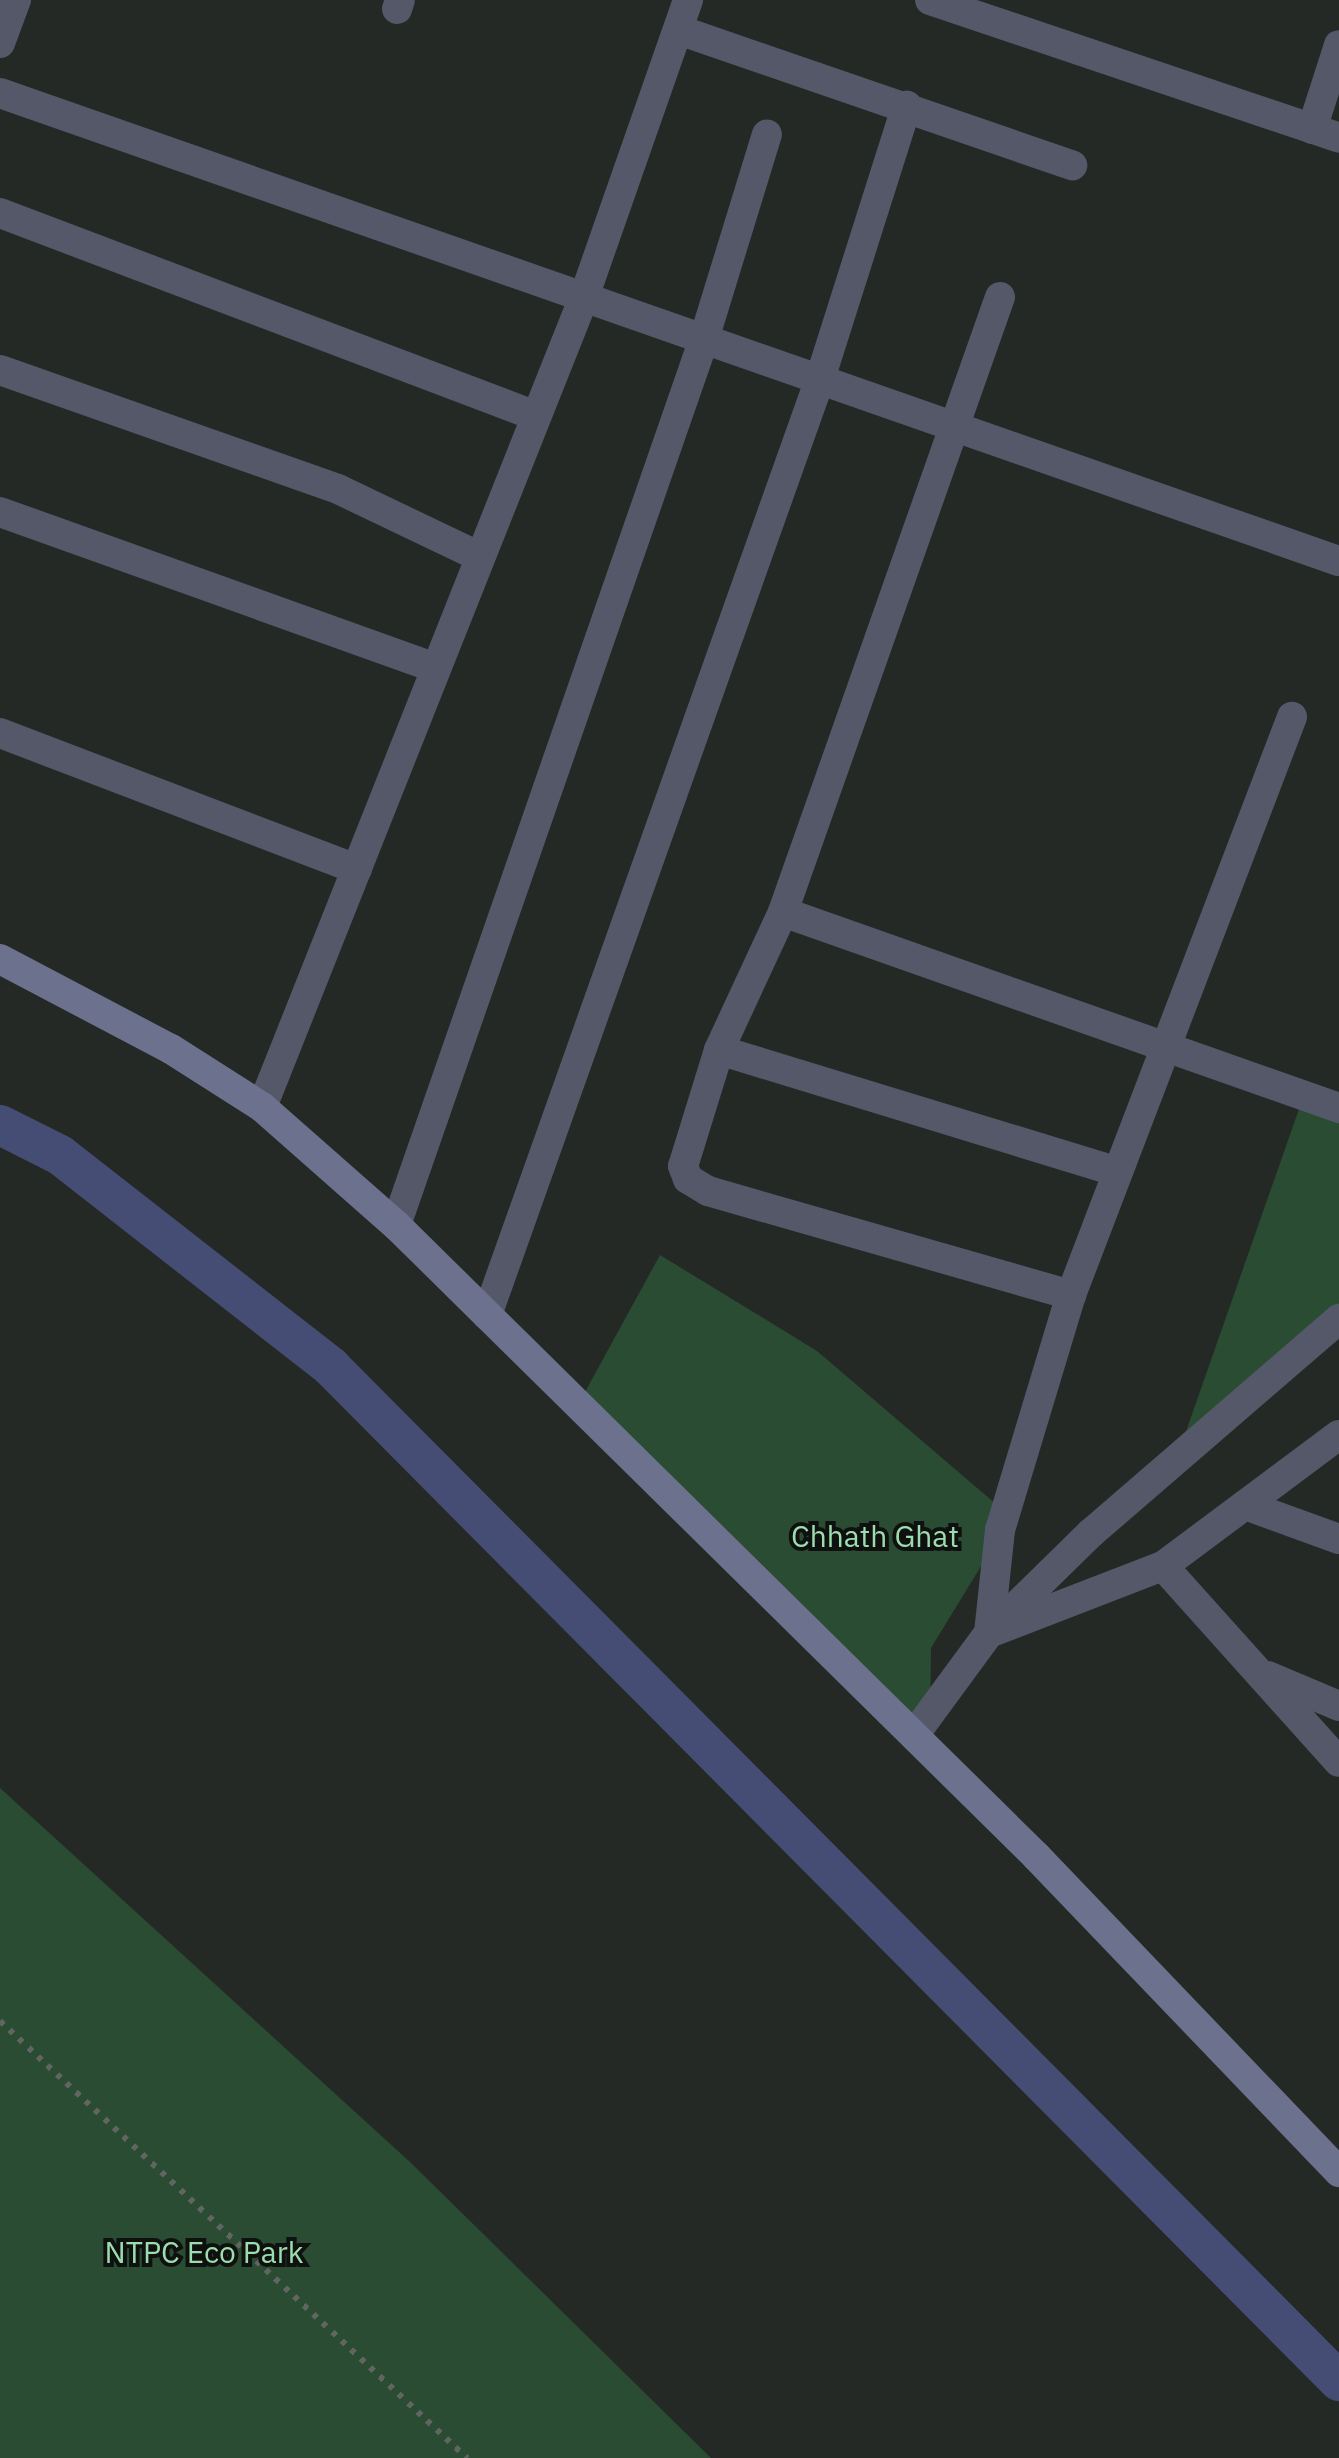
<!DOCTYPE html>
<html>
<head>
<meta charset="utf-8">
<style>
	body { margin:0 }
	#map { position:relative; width:1339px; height:2458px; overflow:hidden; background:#242925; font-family:"IBM Plex Sans",sans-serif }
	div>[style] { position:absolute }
	.green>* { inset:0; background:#2a4c33 }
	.canal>* { height:40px; margin:-20px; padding:0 20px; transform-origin:20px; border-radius:20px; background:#464d74 }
	.path>* { height:6px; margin-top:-3px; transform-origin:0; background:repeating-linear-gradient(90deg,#616562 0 5px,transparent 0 13px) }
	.street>* { height:30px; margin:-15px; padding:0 15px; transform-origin:15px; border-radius:15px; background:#545869 }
	.secondary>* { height:30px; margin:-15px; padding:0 15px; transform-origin:15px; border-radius:15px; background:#6c728e }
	span { translate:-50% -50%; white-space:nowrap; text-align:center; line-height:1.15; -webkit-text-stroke:8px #0f1110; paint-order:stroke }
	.park-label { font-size:30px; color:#9dddad }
</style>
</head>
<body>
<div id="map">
	<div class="green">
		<div style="clip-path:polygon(1305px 1092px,1339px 1106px,1339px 1339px,1177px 1457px)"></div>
		<div style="clip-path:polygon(660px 1255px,817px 1351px,1011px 1517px,931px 1648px,930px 1730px,915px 1722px,585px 1392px)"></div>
		<div style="clip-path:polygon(0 1788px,410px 2162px,711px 2458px,0 2458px)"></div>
	</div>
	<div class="canal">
		<div style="left:0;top:1125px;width:67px;rotate:26.6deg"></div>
		<div style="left:60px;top:1155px;width:344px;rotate:38deg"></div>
		<div style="left:331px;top:1367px;width:1430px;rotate:45.17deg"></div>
	</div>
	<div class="path">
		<div style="left:0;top:2021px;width:640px;rotate:43.1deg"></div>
	</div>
	<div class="street">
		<div style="left:930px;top:0;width:432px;rotate:18.6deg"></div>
		<div style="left:397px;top:9px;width:9px;rotate:-72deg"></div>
		<div style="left:679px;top:30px;width:416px;rotate:19deg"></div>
		<div style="left:0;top:43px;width:46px;rotate:-69.6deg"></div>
		<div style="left:0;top:93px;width:1418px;rotate:19.27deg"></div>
		<div style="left:1312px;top:129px;width:88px;rotate:-72.2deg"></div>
		<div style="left:0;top:213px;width:573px;rotate:20.74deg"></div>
		<div style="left:1000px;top:297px;width:652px;rotate:109.44deg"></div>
		<div style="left:783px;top:912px;width:152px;rotate:114.9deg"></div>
		<div style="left:719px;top:1050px;width:121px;rotate:107.2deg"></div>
		<div style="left:683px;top:1166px;width:14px;rotate:69deg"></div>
		<div style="left:688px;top:1179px;width:23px;rotate:31deg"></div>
		<div style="left:708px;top:1191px;width:378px;rotate:16deg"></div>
		<div style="left:0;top:370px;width:358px;rotate:19.4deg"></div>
		<div style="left:338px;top:489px;width:157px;rotate:25.6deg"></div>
		<div style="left:0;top:512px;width:463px;rotate:19.7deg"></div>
		<div style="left:0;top:733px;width:382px;rotate:20.9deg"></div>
		<div style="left:783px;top:912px;width:590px;rotate:19.42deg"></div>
		<div style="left:719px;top:1050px;width:417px;rotate:17deg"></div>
		<div style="left:262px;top:1107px;width:872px;rotate:-68.32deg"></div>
		<div style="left:584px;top:297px;width:315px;rotate:-70.7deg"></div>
		<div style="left:396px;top:1225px;width:938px;rotate:-70.83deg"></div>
		<div style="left:704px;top:339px;width:214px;rotate:-72.9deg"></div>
		<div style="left:487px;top:1315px;width:993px;rotate:-70.42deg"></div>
		<div style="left:820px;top:379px;width:287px;rotate:-72.4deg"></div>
		<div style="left:1245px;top:1505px;width:100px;rotate:19.9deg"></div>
		<div style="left:1163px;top:1566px;width:263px;rotate:48.1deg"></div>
		<div style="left:998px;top:1624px;width:130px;rotate:-44.4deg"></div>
		<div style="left:1091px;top:1533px;width:328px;rotate:-40.8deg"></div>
		<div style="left:989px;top:1633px;width:104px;rotate:-83.9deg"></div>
		<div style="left:1000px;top:1530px;width:245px;rotate:-73.2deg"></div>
		<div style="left:1071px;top:1295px;width:619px;rotate:-69.08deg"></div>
		<div style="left:1268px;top:1676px;width:77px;rotate:22.9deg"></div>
		<div style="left:914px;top:1735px;width:127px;rotate:-53.7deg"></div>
		<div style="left:989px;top:1633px;width:186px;rotate:-21.1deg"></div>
		<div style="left:1163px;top:1566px;width:219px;rotate:-36.7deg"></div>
	</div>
	<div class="secondary">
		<div style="left:0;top:959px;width:193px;rotate:27.8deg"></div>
		<div style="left:171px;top:1049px;width:108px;rotate:32.5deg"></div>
		<div style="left:262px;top:1107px;width:179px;rotate:41.4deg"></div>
		<div style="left:396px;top:1225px;width:899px;rotate:44.59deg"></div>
		<div style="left:1036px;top:1856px;width:438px;rotate:46.2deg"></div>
	</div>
	<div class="park-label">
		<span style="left:875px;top:1536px">Chhath Ghat</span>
		<span style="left:204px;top:2252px">NTPC Eco Park</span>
	</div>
</div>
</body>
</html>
